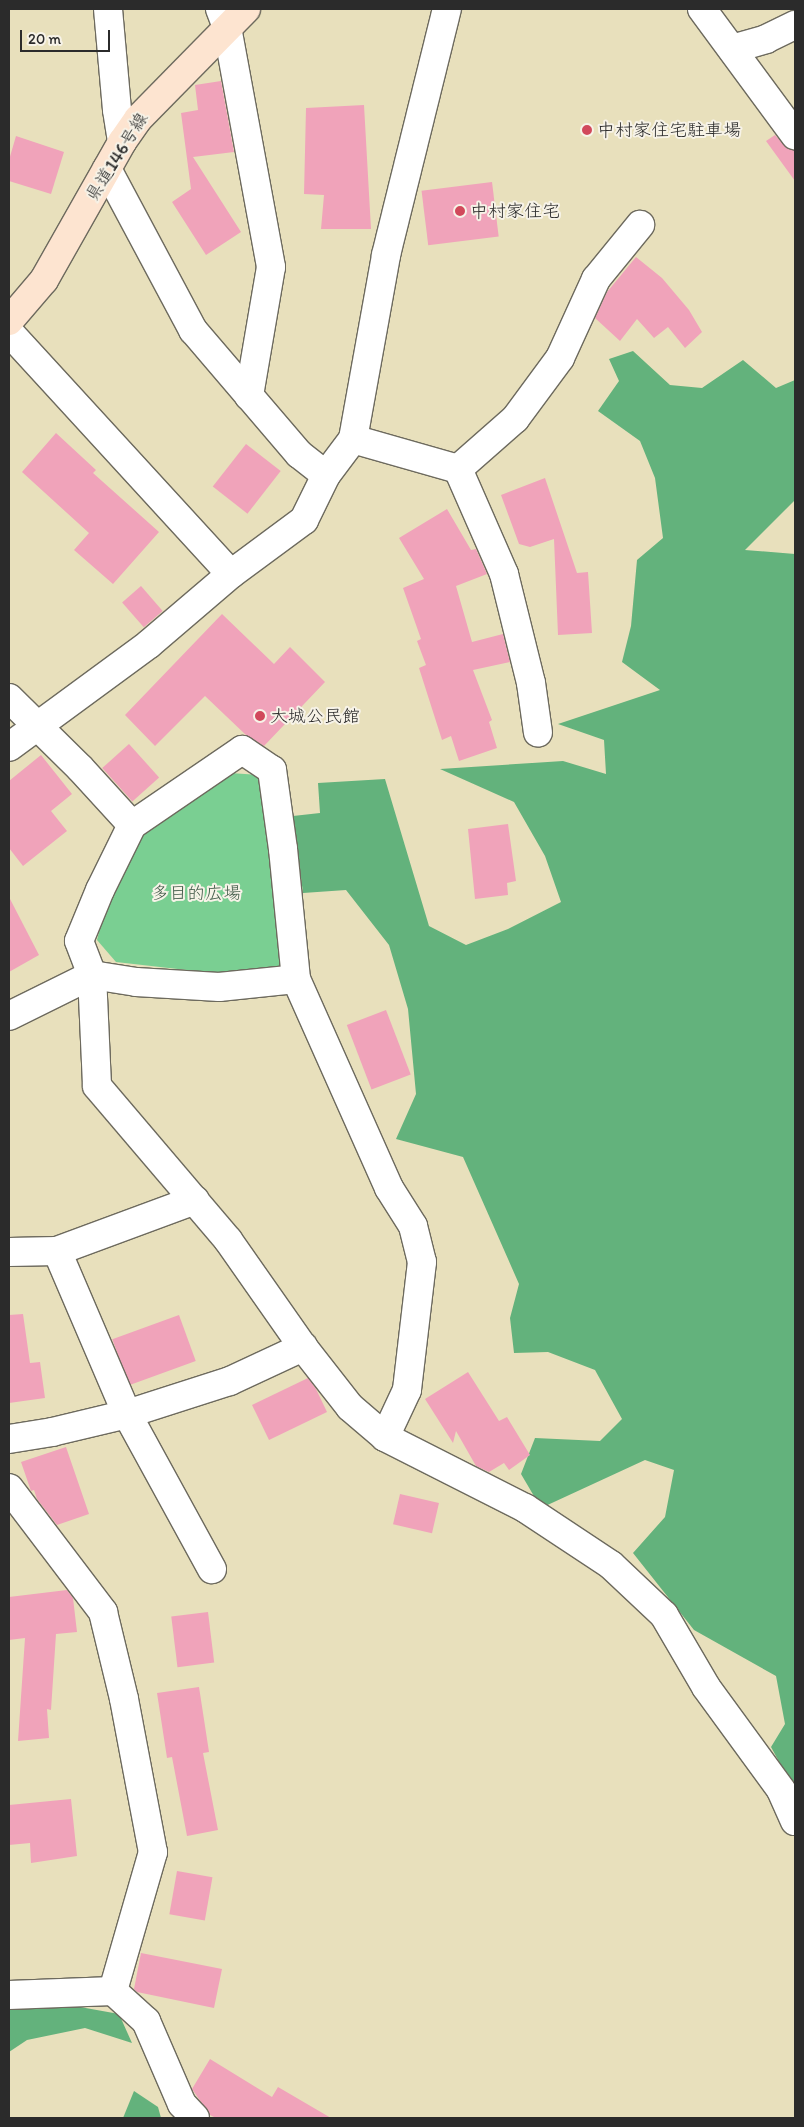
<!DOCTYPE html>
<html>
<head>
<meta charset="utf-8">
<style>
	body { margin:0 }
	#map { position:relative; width:804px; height:2127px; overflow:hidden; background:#e8e0bc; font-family:Itim,"Klee One",sans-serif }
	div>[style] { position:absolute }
	.green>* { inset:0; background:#7acf92 }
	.forest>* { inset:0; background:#63b27c }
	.building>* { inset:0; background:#f0a3ba; transform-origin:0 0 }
	.roads { filter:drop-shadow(1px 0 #6d6a5e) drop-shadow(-1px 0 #6d6a5e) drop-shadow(0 1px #6d6a5e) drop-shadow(0 -1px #6d6a5e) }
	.street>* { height:28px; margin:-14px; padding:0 14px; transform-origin:14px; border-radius:14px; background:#fff }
	.secondary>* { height:28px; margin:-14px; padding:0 14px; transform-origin:14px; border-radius:14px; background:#fde4d0 }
	.dots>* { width:14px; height:14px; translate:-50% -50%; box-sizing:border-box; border:2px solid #f7f3e8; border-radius:50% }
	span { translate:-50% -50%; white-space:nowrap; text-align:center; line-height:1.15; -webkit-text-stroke:4px #f7f3e8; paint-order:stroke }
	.poi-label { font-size:18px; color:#2b2b2b }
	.left { translate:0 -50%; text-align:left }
	.street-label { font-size:18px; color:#2b2b2b }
	.park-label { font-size:18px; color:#435c4a }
	.frame { position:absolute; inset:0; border:10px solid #2b2b2b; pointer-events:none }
	.scale { position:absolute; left:20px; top:30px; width:90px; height:22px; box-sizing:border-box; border:2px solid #2b2b2b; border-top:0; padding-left:6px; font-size:15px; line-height:18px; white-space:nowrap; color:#2b2b2b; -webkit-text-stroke:4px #f7f3e8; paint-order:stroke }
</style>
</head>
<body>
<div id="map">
	<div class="green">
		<div style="clip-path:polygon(230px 773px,262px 775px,284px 969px,213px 973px,116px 962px,97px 940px,106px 904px,136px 838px)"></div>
	</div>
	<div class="forest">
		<div style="clip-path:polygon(633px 351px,670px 385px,702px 388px,743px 360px,776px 388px,795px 380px,795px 500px,745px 550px,795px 554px,795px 1791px,771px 1747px,785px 1724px,776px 1676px,694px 1630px,633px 1553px,665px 1517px,674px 1470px,645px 1460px,541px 1508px,521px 1474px,535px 1438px,600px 1441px,622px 1419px,595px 1370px,548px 1352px,514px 1353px,510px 1318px,519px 1284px,463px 1157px,396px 1139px,416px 1094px,408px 1009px,389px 945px,346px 890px,303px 893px,293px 816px,320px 813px,318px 783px,385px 779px,429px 926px,466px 945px,508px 929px,561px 902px,545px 856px,514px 802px,440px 769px,563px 761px,606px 774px,604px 740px,558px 724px,660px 690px,622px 662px,631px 626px,637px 560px,663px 538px,655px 478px,640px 441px,598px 411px,619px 381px,609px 359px)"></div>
		<div style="clip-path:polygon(69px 2005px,119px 2014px,132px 2043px,85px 2028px,27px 2040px,9px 2052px,9px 2009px)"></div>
		<div style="clip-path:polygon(134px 2091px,158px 2107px,161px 2118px,123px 2118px)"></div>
	</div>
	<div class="building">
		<div style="clip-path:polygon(221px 81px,234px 152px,193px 157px,241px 232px,206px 255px,172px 202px,191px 189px,181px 113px,198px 110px,195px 85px)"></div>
		<div style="clip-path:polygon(364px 105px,371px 229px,321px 229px,324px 195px,304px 194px,306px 108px)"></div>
		<div style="clip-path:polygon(775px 135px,788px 149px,795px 150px,795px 181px,766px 141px)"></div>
		<div style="clip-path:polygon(16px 136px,64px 152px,51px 194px,9px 181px,9px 160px)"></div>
		<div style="left:492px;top:182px;width:55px;height:71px;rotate:83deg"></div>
		<div style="clip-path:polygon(636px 257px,662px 278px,689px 310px,702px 332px,685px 348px,668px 327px,654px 338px,637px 319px,620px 341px,595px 318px,607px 292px)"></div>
		<div style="clip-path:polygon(56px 433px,96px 470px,93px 473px,159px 532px,113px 584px,74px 550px,89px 533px,22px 472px)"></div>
		<div style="left:246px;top:444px;width:44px;height:54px;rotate:38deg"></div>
		<div style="clip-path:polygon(545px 478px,577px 573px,588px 572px,592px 633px,558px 635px,554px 539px,530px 547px,519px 544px,501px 495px)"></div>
		<div style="clip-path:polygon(447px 509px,471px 550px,476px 549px,487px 574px,456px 586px,472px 642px,503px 634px,510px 662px,473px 670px,492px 720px,489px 722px,497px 748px,459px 761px,451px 736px,442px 740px,419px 668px,426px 665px,417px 641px,421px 639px,403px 588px,424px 579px,399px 538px)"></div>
		<div style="left:141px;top:586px;width:33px;height:25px;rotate:49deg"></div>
		<div style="clip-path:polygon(222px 614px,274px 664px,290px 647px,325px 682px,264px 746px,247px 736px,205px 696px,155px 746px,125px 715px)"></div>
		<div style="left:129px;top:744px;width:45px;height:36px;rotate:48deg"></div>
		<div style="clip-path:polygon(41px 755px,72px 794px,51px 811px,67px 831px,23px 866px,9px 848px,9px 781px)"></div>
		<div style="clip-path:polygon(508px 824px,516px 881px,507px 883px,508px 895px,475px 899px,468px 829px)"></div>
		<div style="clip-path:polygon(9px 897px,39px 955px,9px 972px)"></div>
		<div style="left:386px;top:1010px;width:69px;height:42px;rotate:69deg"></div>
		<div style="clip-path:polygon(23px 1314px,30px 1363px,40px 1362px,45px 1398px,9px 1403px,9px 1315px)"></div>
		<div style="left:179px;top:1315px;width:49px;height:71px;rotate:70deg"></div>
		<div style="clip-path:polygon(468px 1372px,499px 1421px,507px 1417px,530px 1455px,509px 1470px,504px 1463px,489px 1472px,476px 1466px,456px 1431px,453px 1443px,425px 1399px)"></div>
		<div style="clip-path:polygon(308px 1378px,316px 1389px,327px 1412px,269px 1440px,252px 1405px)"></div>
		<div style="clip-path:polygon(66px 1447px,89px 1514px,57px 1525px,37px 1499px,34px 1490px,31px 1491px,21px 1462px)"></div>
		<div style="left:400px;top:1494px;width:40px;height:31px;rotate:13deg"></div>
		<div style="clip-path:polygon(67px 1590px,73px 1598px,77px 1632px,56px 1634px,51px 1710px,47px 1709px,49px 1738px,18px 1741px,25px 1638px,9px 1640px,9px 1597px)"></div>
		<div style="left:208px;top:1612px;width:51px;height:37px;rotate:83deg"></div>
		<div style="clip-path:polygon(199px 1687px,209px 1752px,203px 1753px,218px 1830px,187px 1836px,172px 1757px,167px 1758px,157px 1693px)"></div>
		<div style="clip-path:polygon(71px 1799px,77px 1856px,31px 1863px,30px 1843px,9px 1845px,9px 1805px)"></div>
		<div style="left:177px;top:1871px;width:36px;height:44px;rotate:10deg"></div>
		<div style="clip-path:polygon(141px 1953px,222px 1969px,214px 2008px,137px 1992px,134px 1989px)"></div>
		<div style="clip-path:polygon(210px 2059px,272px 2097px,278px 2087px,331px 2118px,216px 2118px,210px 2115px,192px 2089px)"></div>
	</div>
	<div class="roads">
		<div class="street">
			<div style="left:108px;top:9px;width:101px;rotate:84.9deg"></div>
			<div style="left:117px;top:110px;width:32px;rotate:81deg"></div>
			<div style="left:220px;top:9px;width:19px;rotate:69deg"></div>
			<div style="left:227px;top:27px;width:244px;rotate:79.6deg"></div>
			<div style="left:271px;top:267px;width:131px;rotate:99.7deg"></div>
			<div style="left:702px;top:9px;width:157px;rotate:53.6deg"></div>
			<div style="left:732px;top:49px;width:35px;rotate:-16deg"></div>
			<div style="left:766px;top:39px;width:32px;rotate:-26deg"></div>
			<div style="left:107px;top:169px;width:183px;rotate:61.9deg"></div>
			<div style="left:193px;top:330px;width:163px;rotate:49.5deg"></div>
			<div style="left:299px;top:454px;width:34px;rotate:38deg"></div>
			<div style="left:9px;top:332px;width:328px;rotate:47.5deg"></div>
			<div style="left:353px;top:439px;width:109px;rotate:15.9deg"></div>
			<div style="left:458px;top:469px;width:115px;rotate:66.3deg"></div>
			<div style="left:504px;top:574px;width:112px;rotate:76.1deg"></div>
			<div style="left:531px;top:683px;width:50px;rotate:82deg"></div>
			<div style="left:458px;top:469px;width:76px;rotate:-41.3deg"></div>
			<div style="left:515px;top:419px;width:76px;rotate:-53.6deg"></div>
			<div style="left:560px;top:358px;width:87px;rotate:-65.5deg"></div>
			<div style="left:596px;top:279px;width:70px;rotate:-50.8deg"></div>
			<div style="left:9px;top:698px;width:100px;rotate:44.6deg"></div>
			<div style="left:80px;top:768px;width:77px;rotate:47.6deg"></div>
			<div style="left:9px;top:747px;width:174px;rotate:-36.3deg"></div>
			<div style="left:149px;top:644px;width:108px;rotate:-40.5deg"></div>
			<div style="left:231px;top:574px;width:91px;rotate:-36.5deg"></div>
			<div style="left:304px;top:520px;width:50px;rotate:-63.9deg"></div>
			<div style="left:326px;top:475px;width:45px;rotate:-53.1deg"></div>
			<div style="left:353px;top:439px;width:187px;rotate:-79.8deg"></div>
			<div style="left:386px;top:255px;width:253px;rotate:-76.1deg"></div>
			<div style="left:296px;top:979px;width:131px;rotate:-95.7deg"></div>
			<div style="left:283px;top:849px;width:80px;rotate:-97.9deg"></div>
			<div style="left:272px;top:770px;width:36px;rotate:-146deg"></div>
			<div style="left:242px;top:750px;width:133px;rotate:145.7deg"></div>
			<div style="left:132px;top:825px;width:72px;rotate:116.2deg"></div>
			<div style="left:100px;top:890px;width:55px;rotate:112.4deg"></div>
			<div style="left:79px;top:941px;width:36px;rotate:69deg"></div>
			<div style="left:92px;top:975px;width:45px;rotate:9deg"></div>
			<div style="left:136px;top:982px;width:83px;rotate:3.4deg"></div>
			<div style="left:219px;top:987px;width:77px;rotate:-5.9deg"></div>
			<div style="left:296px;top:979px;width:229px;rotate:66deg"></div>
			<div style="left:389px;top:1188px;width:45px;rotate:57.7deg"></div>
			<div style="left:413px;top:1226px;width:37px;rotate:76deg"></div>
			<div style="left:422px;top:1262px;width:129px;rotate:96.7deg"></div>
			<div style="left:407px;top:1390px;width:52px;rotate:115.1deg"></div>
			<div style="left:9px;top:1016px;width:93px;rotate:-26.3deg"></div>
			<div style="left:92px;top:975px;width:111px;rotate:87.4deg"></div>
			<div style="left:97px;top:1086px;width:202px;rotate:49.6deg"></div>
			<div style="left:228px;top:1240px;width:131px;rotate:55deg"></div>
			<div style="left:303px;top:1347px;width:76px;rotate:51.9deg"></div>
			<div style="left:350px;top:1407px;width:46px;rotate:40.6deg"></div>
			<div style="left:385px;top:1437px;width:157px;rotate:26.9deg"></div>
			<div style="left:525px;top:1508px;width:103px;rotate:33.5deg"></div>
			<div style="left:611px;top:1565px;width:73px;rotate:43.3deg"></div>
			<div style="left:664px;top:1615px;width:83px;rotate:59.7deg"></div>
			<div style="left:706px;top:1687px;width:127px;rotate:53.9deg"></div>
			<div style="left:781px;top:1790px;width:34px;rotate:66deg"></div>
			<div style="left:57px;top:1251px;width:177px;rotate:66.8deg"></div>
			<div style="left:127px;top:1414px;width:177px;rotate:61.3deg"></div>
			<div style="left:9px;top:1252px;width:48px;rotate:-1.2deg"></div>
			<div style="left:57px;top:1251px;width:147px;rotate:-20.3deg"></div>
			<div style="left:9px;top:1439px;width:44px;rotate:-9.2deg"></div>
			<div style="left:52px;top:1432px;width:77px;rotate:-13.5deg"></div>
			<div style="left:127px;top:1414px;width:108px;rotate:-17.8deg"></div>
			<div style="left:230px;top:1381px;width:81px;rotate:-25deg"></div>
			<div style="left:9px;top:1488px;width:156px;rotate:52.8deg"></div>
			<div style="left:103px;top:1612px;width:89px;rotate:76.4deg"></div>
			<div style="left:124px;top:1699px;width:156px;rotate:79.3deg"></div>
			<div style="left:153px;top:1852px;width:145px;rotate:106.1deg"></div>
			<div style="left:9px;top:1995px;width:104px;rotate:-2.2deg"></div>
			<div style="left:113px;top:1991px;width:45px;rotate:42.3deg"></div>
			<div style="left:146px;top:2021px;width:90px;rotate:66.6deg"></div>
			<div style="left:182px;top:2104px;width:19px;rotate:47deg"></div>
		</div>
		<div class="secondary">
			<div style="left:9px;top:321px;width:54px;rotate:-49.5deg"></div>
			<div style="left:44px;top:280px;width:159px;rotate:-60.5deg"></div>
			<div style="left:122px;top:142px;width:28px;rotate:-55deg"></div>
			<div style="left:138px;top:119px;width:154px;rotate:-45.5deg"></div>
		</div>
	</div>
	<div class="dots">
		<div style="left:587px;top:130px;background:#d1495b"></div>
		<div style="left:460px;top:211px;background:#d1495b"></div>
		<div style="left:260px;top:716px;background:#d1495b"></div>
	</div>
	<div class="poi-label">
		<span class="left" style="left:597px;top:130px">中村家住宅駐車場</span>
		<span class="left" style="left:470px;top:211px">中村家住宅</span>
		<span class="left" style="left:270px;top:716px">大城公民館</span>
	</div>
	<div class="street-label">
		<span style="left:117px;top:157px;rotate:-58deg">県道146号線</span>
	</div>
	<div class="park-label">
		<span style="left:196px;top:893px">多目的広場</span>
	</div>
	<div class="frame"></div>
	<div class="scale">20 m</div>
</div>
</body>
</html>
